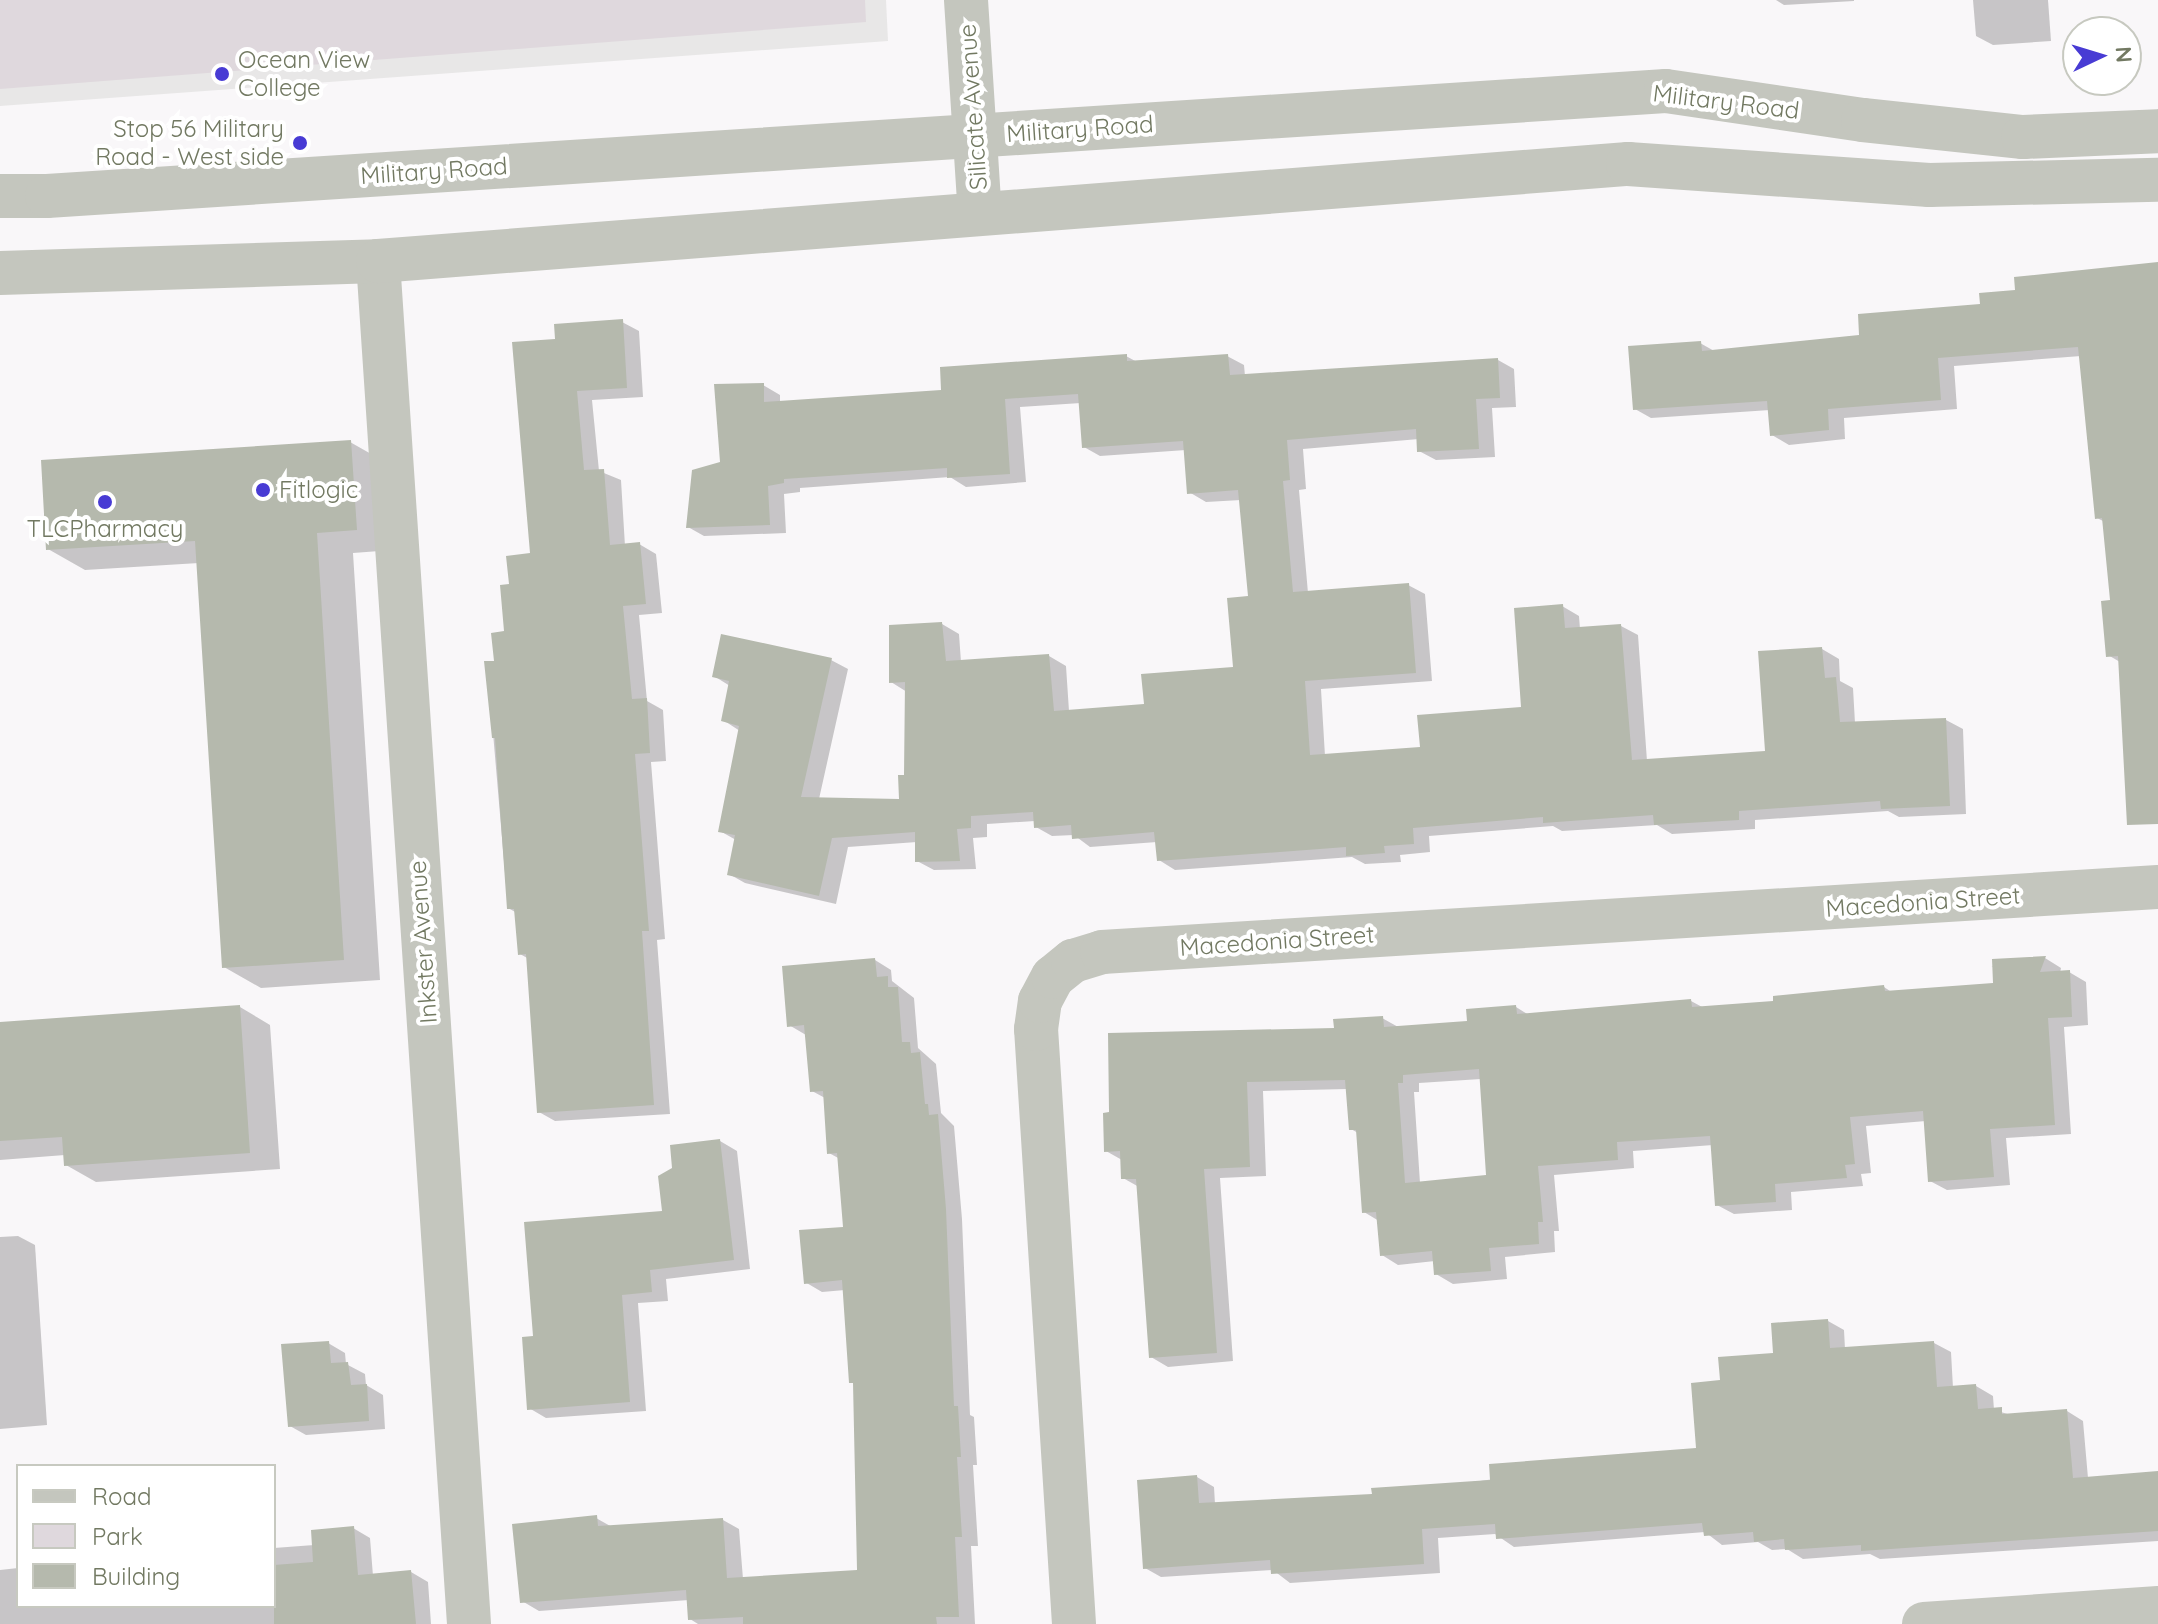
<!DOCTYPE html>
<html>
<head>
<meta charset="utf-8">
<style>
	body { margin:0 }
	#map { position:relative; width:2158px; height:1624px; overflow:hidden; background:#f9f7f9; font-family:Quicksand,sans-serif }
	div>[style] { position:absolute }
	.built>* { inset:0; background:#e8e7e7 }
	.green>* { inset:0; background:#dfd8dd }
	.shadow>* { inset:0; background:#0003 }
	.building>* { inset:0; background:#b5b9ad }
	.minor>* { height:44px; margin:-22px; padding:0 22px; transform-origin:22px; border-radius:22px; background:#c4c6be }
	.dots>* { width:22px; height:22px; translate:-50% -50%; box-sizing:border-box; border:4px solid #fff; border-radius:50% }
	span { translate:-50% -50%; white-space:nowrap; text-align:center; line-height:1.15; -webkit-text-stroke:8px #fff; paint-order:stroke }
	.poi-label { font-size:24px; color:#727962 }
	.left { translate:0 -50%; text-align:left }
	.right { translate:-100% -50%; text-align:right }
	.street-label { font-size:24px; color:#727962 }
	.legend { position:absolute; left:16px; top:1464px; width:260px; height:144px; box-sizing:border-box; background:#fff; border:2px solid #c7c9c0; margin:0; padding:10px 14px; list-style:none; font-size:24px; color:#727962 }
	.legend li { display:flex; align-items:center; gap:16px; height:40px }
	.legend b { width:40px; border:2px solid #c7c9c0 }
	.north { position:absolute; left:2062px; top:16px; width:80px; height:80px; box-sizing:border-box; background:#fff; border:2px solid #c7c9c0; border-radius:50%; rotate:86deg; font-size:22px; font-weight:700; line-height:32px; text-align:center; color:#727962 }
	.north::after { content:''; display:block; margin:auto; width:28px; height:36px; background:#483bd4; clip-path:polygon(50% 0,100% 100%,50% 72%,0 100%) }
</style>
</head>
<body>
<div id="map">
	<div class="built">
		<div style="clip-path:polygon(0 0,886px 0,888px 41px,0 106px)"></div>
	</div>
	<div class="green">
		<div style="clip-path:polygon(0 0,865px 0,866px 22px,0 89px)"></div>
	</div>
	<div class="shadow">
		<div style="clip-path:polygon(1776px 0,1854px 0,1854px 1px,1784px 5px)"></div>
		<div style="clip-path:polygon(1973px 0,2048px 0,2051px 41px,1993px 45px,1976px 36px)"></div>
		<div style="clip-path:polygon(2158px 266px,2158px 797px,2120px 662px,2108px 655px,2113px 602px,2105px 522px,2097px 518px,2081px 356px,1954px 366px,1957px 409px,1844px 418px,1845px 439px,1789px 445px,1772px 435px,1770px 410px,1651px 418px,1635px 409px,1700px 343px,1716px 352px,1862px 337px,1982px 306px,2017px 291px)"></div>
		<div style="clip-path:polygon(622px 322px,639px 331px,643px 397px,592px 400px,599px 471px,621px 480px,625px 546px,639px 544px,656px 554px,662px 613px,639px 615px,647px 701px,663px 710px,666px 761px,651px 762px,665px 939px,657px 940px,670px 1114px,555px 1121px,539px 1112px,529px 959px,520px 954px,517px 913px,508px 908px,487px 663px,496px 662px,506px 633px,511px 585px,532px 555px,557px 340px)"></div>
		<div style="clip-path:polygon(1126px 356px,1137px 362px,1227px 356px,1244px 365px,1245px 376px,1498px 360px,1514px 369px,1516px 407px,1492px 408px,1495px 457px,1436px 460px,1419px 451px,1419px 439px,1303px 449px,1306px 489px,1299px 490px,1308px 593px,1408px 585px,1425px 594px,1432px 681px,1321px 689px,1325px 756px,1422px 749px,1523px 708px,1562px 606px,1579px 616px,1580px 629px,1621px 626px,1638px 635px,1647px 761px,1767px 753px,1822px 649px,1839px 659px,1840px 681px,1853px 688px,1855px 723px,1946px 720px,1963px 729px,1966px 814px,1899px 817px,1888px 811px,1755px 820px,1755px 829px,1672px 834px,1657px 825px,1562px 831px,1553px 826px,1429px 836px,1430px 852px,1400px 855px,1401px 862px,1365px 864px,1352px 857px,1175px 870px,1159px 860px,1157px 842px,1090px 847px,1074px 835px,1052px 836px,1036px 827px,1035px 821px,987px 824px,987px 837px,973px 838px,976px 869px,934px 870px,917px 861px,917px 842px,848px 847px,836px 904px,745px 883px,729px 874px,736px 840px,720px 831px,740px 731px,723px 720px,730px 686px,714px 676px,831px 660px,848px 669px,819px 799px,901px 801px,906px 777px,907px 692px,891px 682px,942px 624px,959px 634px,961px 662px,1049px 656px,1066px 666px,1069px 711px,1146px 706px,1235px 669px,1250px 598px,1241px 500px,1206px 502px,1189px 492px,1186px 450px,1100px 456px,1084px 447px,1081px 403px,1020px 407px,1026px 482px,966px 487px,950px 477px,800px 488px,800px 492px,784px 494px,786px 533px,704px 536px,688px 527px,763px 385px,780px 395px,780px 403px,943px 391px)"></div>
		<div style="clip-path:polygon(350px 442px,387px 463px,393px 550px,353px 553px,380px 980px,261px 988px,224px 967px,199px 563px,85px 570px,48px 549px)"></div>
		<div style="clip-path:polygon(evenodd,2045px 958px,2061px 968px,2060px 973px,2069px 972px,2086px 982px,2088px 1025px,2064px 1027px,2071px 1134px,2006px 1138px,2010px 1185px,1947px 1190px,1930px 1181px,1926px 1121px,1866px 1126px,1871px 1173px,1861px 1174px,1863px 1186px,1791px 1192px,1792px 1210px,1734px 1214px,1717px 1205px,1713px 1145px,1633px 1151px,1634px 1168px,1554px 1175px,1559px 1231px,1554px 1231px,1555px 1252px,1505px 1257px,1507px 1279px,1453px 1284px,1436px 1274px,1435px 1261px,1398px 1265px,1382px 1255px,1379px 1221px,1364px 1212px,1358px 1133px,1351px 1129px,1348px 1089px,1263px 1091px,1266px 1176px,1220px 1178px,1233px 1361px,1168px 1367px,1151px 1357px,1139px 1187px,1123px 1178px,1122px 1160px,1106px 1151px,1336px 1030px,1382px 1018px,1400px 1028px,1470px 1023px,1516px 1007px,1529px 1015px,1691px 1001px,1704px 1008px,1776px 1003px,1884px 987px,1893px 993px,1995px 985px,1994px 961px,2045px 958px,1481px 1079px,1488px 1177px,1420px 1183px,1414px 1092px,1419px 1092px,1419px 1083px,1481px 1079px)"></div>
		<div style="clip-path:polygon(875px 960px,891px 970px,892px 981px,914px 998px,918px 1048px,936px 1064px,941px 1113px,954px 1126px,962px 1219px,970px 1415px,974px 1417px,977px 1465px,973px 1465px,978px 1546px,971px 1546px,975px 1624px,698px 1624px,690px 1619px,689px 1600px,539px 1611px,522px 1601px,596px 1518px,612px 1527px,723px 1520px,739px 1529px,743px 1579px,859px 1572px,855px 1384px,851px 1382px,845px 1290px,822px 1292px,805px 1282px,846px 1229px,840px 1159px,829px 1153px,825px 1098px,812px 1091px,806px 1035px,789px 1025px)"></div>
		<div style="clip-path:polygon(240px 1007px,270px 1025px,280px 1169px,96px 1182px,66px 1165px,65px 1155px,0 1160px,0 1023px)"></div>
		<div style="clip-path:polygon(720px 1141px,737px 1151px,750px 1269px,666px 1279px,668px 1301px,638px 1303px,646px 1411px,546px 1418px,529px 1408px,535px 1338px,664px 1213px)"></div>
		<div style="clip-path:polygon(18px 1236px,35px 1245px,47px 1425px,0 1429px,0 1237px)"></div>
		<div style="clip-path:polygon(1828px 1321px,1844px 1330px,1845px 1349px,1934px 1343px,1951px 1352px,1953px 1388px,1976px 1386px,1993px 1396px,1994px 1410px,2011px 1415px,2067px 1411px,2083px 1421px,2088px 1478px,2158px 1473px,2158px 1541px,1880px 1559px,1870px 1554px,1803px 1559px,1787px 1549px,1772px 1550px,1758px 1542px,1722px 1545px,1705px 1532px,1514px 1547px,1495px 1534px,1438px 1538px,1440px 1573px,1290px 1583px,1273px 1570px,1161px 1577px,1145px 1568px,1197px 1477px,1214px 1487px,1215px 1504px,1374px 1496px,1699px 1450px,1722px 1382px,1775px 1354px)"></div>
		<div style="clip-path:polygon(328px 1343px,345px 1353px,346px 1364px,365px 1374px,366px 1385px,383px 1395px,385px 1429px,306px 1435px,290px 1426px)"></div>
		<div style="clip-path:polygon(353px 1528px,370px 1538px,373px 1576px,411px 1572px,428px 1582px,431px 1624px,0 1624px,0 1570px,18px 1568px,18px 1606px,274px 1606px,274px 1548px,314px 1545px)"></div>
	</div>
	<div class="building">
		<div style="clip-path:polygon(2158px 262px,2158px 824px,2127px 825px,2118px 656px,2106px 657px,2101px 601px,2110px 600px,2102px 518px,2095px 519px,2078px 347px,1938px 358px,1941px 400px,1828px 409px,1829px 430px,1770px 436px,1767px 401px,1633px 410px,1628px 346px,1701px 341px,1702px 351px,1859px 335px,1858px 314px,1980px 304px,1979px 293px,2015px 290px,2014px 277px)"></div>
		<div style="clip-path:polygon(623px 319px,627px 388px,577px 391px,584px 470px,604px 469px,610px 545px,640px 542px,646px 604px,623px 606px,632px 699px,647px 698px,650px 753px,635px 754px,649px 931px,642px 931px,654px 1105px,537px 1113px,526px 954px,518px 955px,514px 909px,507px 909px,495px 738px,492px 738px,484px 661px,494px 661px,491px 633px,504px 631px,500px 585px,509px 584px,506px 556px,530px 553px,512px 342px,555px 339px,554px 324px)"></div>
		<div style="clip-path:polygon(1127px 354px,1127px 361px,1228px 354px,1230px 375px,1498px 358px,1500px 398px,1476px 399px,1479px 449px,1417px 452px,1416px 429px,1287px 440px,1290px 480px,1283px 481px,1293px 592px,1409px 583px,1416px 673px,1305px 681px,1310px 755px,1420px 747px,1417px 715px,1521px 707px,1514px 608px,1563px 604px,1565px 628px,1621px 624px,1632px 760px,1765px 751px,1758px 651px,1822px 647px,1825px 678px,1836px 677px,1840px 722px,1946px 718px,1950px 806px,1881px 809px,1880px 801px,1739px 811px,1739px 820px,1654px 825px,1653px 815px,1543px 823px,1543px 817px,1413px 828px,1414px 844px,1384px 846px,1385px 853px,1346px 856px,1346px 847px,1157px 861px,1154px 832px,1072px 839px,1071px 825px,1034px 828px,1033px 812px,971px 816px,971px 828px,957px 829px,960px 861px,915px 862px,915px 832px,832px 838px,819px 896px,727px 875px,735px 835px,718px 832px,739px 726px,721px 721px,729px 681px,712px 677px,721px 634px,832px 658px,801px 797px,899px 799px,898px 775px,904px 775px,905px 682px,889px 683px,889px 625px,942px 622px,946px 661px,1049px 654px,1054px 711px,1144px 704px,1141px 674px,1233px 667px,1227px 598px,1248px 596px,1238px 490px,1187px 494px,1183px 441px,1082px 448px,1078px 394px,1005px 399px,1010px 474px,947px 478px,947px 468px,784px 479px,784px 483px,768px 486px,770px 525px,686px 528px,692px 470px,720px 462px,714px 384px,764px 383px,764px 402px,941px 390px,940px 367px)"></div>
		<div style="clip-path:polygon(351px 440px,357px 530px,317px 533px,344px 960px,222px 968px,195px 541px,46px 550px,41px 460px)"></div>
		<div style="clip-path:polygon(evenodd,2046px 956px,2040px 972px,2070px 970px,2072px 1017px,2048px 1018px,2055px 1125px,1990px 1129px,1994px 1177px,1928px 1182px,1923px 1111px,1850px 1117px,1855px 1164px,1845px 1165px,1847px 1178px,1775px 1184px,1776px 1202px,1715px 1206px,1710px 1136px,1617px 1142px,1618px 1160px,1538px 1166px,1543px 1222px,1538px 1222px,1539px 1244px,1489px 1248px,1491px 1271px,1434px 1275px,1432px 1251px,1380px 1256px,1376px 1212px,1362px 1213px,1356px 1130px,1349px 1130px,1345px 1080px,1247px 1082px,1250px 1167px,1204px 1169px,1217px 1353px,1149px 1358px,1136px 1179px,1121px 1179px,1120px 1151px,1104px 1152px,1103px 1113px,1109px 1112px,1108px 1033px,1334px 1028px,1333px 1019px,1383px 1016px,1384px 1027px,1467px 1021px,1466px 1009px,1516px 1005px,1517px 1014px,1691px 999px,1692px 1007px,1773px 1001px,1773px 996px,1884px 985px,1885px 991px,1993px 983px,1992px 959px,2046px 956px,1479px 1069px,1486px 1175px,1405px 1183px,1398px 1083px,1403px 1083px,1403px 1075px,1479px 1069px)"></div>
		<div style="clip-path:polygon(875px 958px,877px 977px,888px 976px,888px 987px,898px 987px,902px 1042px,910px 1042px,911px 1053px,920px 1052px,925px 1104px,928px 1104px,929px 1115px,938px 1114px,946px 1209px,954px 1406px,958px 1406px,961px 1457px,957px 1457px,962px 1537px,955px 1537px,959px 1617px,936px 1617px,937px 1624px,743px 1624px,743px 1617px,688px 1620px,686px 1590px,520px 1603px,512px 1524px,597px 1515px,598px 1526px,723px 1518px,727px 1578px,857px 1570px,853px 1383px,849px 1383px,842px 1280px,804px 1284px,799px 1230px,843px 1227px,837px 1153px,827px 1154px,823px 1091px,810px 1092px,804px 1025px,787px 1027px,782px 966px)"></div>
		<div style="clip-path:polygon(240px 1005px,250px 1153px,64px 1166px,62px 1137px,0 1141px,0 1022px)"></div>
		<div style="clip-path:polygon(720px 1139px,734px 1260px,650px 1270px,652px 1292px,622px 1295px,630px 1402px,527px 1410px,522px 1337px,533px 1336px,524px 1222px,662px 1211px,658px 1176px,672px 1168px,670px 1145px)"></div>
		<div style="clip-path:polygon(1828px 1319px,1830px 1348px,1934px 1341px,1937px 1387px,1976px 1384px,1978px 1409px,2002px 1407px,2002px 1414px,2067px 1409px,2073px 1478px,2158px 1471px,2158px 1531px,1861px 1551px,1861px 1545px,1785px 1550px,1784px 1539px,1754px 1542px,1753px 1532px,1704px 1536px,1702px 1523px,1496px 1539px,1495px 1524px,1422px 1529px,1424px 1564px,1271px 1574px,1270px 1560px,1143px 1569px,1137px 1480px,1197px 1475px,1199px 1503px,1372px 1494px,1371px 1488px,1490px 1480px,1489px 1464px,1696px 1448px,1691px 1383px,1720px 1380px,1718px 1357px,1773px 1353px,1771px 1323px)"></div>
		<div style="clip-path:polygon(329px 1341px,331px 1363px,348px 1362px,351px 1385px,367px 1384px,369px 1421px,288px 1427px,281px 1344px)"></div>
		<div style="clip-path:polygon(354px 1526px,358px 1575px,411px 1570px,416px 1624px,274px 1624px,274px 1565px,313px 1562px,311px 1530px)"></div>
	</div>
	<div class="minor">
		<div style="left:966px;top:0;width:214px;rotate:86.3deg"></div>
		<div style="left:0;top:196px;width:47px"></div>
		<div style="left:47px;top:196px;width:1622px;rotate:-3.71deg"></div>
		<div style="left:1666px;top:91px;width:199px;rotate:8.4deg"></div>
		<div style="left:1863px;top:120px;width:161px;rotate:6.1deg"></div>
		<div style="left:2023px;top:137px;width:135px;rotate:-2.5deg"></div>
		<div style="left:378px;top:261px;width:1366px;rotate:86.18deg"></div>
		<div style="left:0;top:273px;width:378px;rotate:-1.8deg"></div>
		<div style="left:378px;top:261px;width:1254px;rotate:-4.44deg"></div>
		<div style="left:1628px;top:164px;width:302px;rotate:4deg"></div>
		<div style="left:1929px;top:185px;width:229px;rotate:-1.3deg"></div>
		<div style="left:1074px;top:1624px;width:596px;rotate:-93.65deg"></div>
		<div style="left:1036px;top:1029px;width:28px;rotate:-82deg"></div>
		<div style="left:1040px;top:1001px;width:27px;rotate:-62deg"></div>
		<div style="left:1053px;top:977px;width:26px;rotate:-39deg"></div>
		<div style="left:1073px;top:961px;width:30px;rotate:-17deg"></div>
		<div style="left:1102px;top:952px;width:1058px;rotate:-3.52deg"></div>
		<div style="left:1924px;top:1624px;width:235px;rotate:-3.9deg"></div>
	</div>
	<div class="dots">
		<div style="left:222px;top:74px;background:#483bd4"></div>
		<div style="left:300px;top:143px;background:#483bd4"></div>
		<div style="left:263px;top:490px;background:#483bd4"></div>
		<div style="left:105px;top:502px;background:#483bd4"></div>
	</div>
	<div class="poi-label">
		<span class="left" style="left:238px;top:74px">Ocean View<br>College</span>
		<span class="right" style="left:284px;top:143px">Stop 56 Military<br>Road - West side</span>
		<span class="left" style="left:279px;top:490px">Fitlogic</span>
		<span style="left:105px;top:529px">TLCPharmacy</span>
	</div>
	<div class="street-label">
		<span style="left:1726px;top:102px;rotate:7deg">Military Road</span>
		<span style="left:973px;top:107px;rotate:-94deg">Silicate Avenue</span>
		<span style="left:1080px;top:129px;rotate:-4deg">Military Road</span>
		<span style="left:434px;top:171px;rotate:-4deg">Military Road</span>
		<span style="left:1923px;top:902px;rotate:-4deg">Macedonia Street</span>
		<span style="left:1277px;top:941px;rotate:-4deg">Macedonia Street</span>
		<span style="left:423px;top:942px;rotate:-94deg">Inkster Avenue</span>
	</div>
	<ul class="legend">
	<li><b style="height:10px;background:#c4c6be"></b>Road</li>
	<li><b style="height:22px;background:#dfd8dd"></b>Park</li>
	<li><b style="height:22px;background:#b5b9ad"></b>Building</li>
	</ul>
	<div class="north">N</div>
</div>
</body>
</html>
